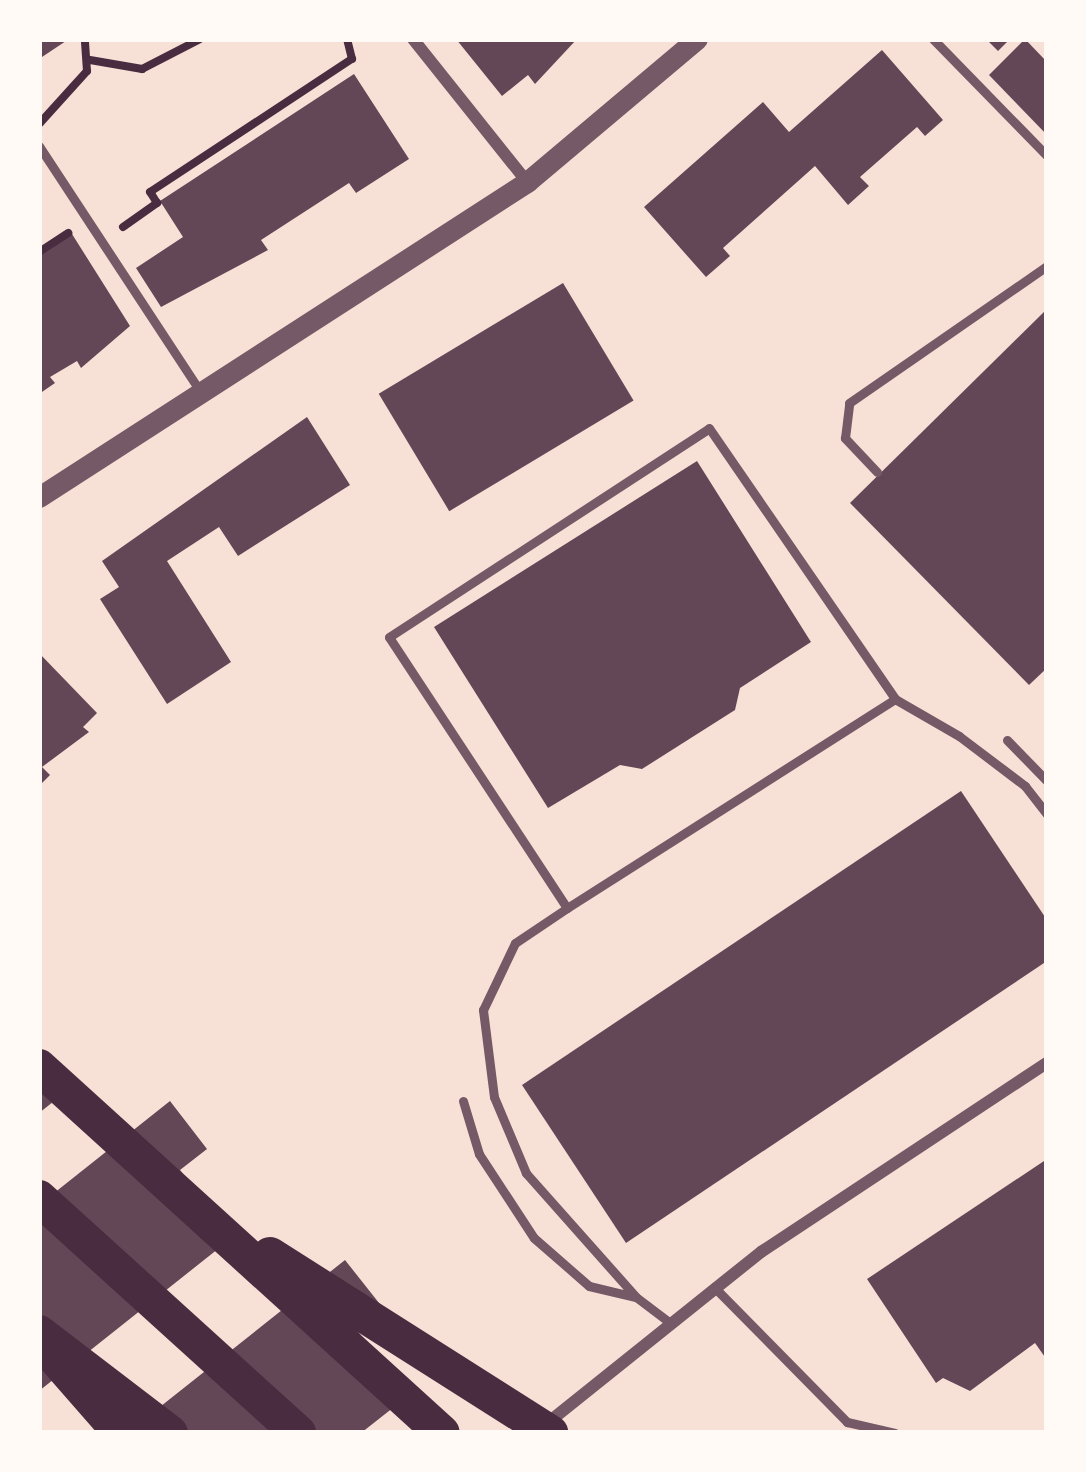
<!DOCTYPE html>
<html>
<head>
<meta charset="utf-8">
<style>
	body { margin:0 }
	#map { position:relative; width:1086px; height:1472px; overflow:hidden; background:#f7e1d7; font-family:Signika,sans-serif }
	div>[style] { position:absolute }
	.building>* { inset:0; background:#644757; transform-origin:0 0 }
	.path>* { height:8px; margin:-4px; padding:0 4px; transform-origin:4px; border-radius:4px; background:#4a2c40 }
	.service>* { height:9px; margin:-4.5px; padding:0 4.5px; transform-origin:4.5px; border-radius:4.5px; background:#755966 }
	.minor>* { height:12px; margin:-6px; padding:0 6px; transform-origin:6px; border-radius:6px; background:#755966 }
	.tertiary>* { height:21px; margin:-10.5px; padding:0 10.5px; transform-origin:10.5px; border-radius:10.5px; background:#755966 }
	.motorway>* { height:36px; margin:-18px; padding:0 18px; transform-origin:18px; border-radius:18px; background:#4a2c40 }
	span { translate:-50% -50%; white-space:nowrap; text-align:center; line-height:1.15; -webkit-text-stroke:12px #fffaf5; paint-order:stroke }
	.frame { position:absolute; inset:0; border:42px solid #fffaf5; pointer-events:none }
</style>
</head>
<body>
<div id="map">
	<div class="building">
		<div style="clip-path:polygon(39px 39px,69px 39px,39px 59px)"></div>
		<div style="clip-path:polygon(456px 39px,577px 39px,535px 84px,528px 75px,502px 96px)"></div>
		<div style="clip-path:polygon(986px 39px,1010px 39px,998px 51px)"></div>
		<div style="clip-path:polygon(1025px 39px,1047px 62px,1047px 135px,989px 75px)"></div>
		<div style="clip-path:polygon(882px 50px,943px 120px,925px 136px,917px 127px,860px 177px,869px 186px,848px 205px,815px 166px,723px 248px,730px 256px,706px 277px,644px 207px,763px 102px,789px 132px)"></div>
		<div style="clip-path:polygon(354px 74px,409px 159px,356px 193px,349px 183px,261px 240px,268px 250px,161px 307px,136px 268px,183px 237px,160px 201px)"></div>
		<div style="clip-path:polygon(72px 234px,130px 326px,81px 368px,77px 361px,50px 377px,55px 383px,39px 394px,39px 255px)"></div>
		<div style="left:563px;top:283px;width:137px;height:215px;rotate:59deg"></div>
		<div style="clip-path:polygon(1047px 309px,1047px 668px,1029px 685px,850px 503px)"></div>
		<div style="clip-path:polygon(307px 417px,350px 485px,238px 556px,219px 527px,167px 561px,231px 662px,167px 704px,100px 599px,119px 587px,102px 561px)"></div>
		<div style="clip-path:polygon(697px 461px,811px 642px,740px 688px,735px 710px,642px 769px,620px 765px,548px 808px,434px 627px)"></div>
		<div style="clip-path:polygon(39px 653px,97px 713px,83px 727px,89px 732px,42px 767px,50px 775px,39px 786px)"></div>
		<div style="clip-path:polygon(961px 791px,1047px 920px,1047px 961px,626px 1243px,522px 1085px)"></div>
		<div style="clip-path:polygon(39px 1075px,58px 1098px,39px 1113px)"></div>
		<div style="clip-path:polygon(170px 1101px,207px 1149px,180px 1170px,233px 1237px,39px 1391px,39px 1205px)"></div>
		<div style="clip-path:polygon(1047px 1159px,1047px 1360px,1035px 1343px,970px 1391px,943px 1378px,936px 1383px,867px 1279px)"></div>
		<div style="clip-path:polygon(345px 1260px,383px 1308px,356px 1329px,408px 1396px,361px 1433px,127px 1433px)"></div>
	</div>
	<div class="path">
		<div style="left:90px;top:60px;width:53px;rotate:9.8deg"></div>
		<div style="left:142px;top:69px;width:65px;rotate:-27.3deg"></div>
		<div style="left:40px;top:123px;width:70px;rotate:-47.9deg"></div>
		<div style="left:87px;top:71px;width:32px;rotate:-94deg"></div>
		<div style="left:123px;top:227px;width:42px;rotate:-35.2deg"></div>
		<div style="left:157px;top:203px;width:13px;rotate:-122deg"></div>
		<div style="left:150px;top:192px;width:242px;rotate:-33.4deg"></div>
		<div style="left:352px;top:59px;width:21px;rotate:-104deg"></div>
		<div style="left:39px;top:252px;width:35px;rotate:-33deg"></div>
	</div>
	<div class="service">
		<div style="left:933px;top:39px;width:163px;rotate:45.7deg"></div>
		<div style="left:39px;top:146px;width:293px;rotate:56.7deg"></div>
		<div style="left:877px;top:472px;width:47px;rotate:-133.3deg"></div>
		<div style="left:845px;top:438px;width:35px;rotate:-83deg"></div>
		<div style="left:849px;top:403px;width:241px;rotate:-34.7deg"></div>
		<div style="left:1007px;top:740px;width:57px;rotate:45.7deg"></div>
		<div style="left:567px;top:908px;width:389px;rotate:-32.5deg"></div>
		<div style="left:463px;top:1101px;width:55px;rotate:73.2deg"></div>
		<div style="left:479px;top:1154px;width:100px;rotate:56.8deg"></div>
		<div style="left:534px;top:1238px;width:73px;rotate:41.1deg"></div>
		<div style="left:589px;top:1286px;width:47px;rotate:13.4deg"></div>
		<div style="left:714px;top:1287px;width:190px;rotate:45.4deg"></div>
		<div style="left:847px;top:1422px;width:49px;rotate:12.9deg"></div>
		<div style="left:669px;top:1322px;width:41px;rotate:-142.9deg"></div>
		<div style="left:636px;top:1297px;width:166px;rotate:-131.6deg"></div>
		<div style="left:526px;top:1173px;width:82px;rotate:-112.8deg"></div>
		<div style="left:494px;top:1097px;width:88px;rotate:-97.2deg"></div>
		<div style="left:483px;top:1010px;width:74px;rotate:-64.5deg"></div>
		<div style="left:515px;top:943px;width:63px;rotate:-33.9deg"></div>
		<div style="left:567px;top:908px;width:324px;rotate:-123.3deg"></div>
		<div style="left:389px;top:637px;width:382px;rotate:-33.1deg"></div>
		<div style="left:709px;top:428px;width:329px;rotate:55.5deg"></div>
		<div style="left:895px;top:699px;width:74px;rotate:30deg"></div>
		<div style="left:959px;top:736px;width:83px;rotate:37.1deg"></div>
		<div style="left:1025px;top:786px;width:36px;rotate:52deg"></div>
	</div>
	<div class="minor">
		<div style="left:413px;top:39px;width:183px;rotate:51.4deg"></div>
		<div style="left:545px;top:1425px;width:277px;rotate:-38.7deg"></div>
		<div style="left:761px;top:1252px;width:343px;rotate:-33.5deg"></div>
	</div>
	<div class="tertiary">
		<div style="left:39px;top:497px;width:581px;rotate:-32.84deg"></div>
		<div style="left:527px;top:182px;width:222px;rotate:-40.1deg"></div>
	</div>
	<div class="motorway">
		<div style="left:39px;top:1067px;width:544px;rotate:42.25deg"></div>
		<div style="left:39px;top:1198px;width:350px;rotate:42.2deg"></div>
		<div style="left:270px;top:1255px;width:332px;rotate:32.4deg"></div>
		<div style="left:39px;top:1333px;width:165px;rotate:37.4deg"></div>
		<div style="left:57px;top:1360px;width:97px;rotate:48.8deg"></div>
	</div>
	<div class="frame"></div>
</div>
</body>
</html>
